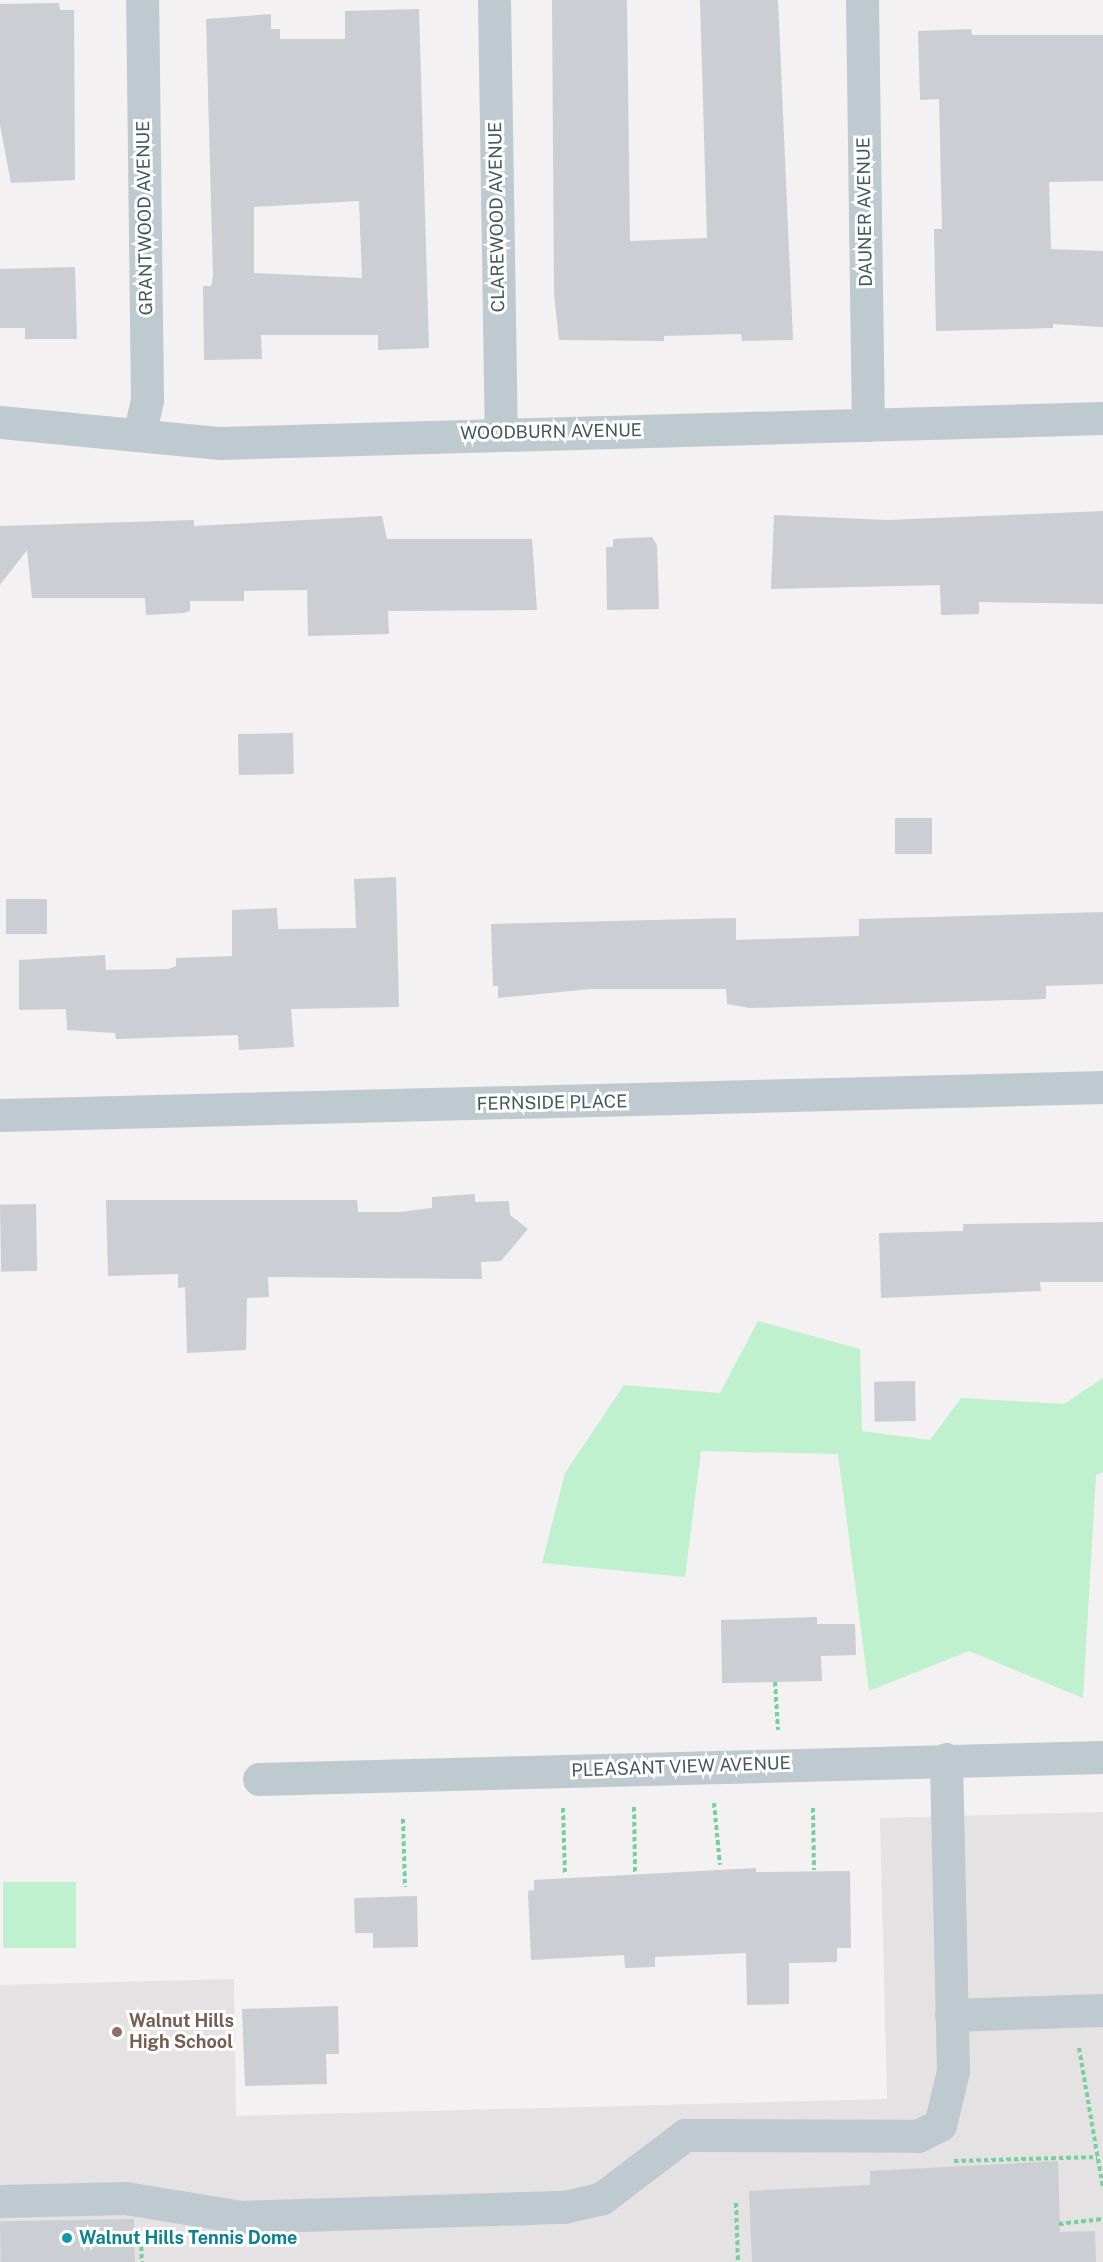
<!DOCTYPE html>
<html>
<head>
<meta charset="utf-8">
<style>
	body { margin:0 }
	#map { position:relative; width:1103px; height:2262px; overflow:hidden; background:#f3f1f1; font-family:"Public Sans",sans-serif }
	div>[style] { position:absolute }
	.education>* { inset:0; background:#e4e2e3 }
	.green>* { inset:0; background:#bff1cf; transform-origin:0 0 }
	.building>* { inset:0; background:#cbced3; transform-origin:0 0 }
	.path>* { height:4px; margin-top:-2px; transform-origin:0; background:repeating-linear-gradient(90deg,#76d09d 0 4.5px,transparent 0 7.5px) }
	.minor>* { height:33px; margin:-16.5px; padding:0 16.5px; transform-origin:16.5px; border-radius:16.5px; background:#bec9d0 }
	.dots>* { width:16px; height:16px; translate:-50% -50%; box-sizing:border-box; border:3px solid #fff; border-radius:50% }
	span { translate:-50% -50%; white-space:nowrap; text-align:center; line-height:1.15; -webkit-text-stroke:6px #fff; paint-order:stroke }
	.street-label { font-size:18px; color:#48565f }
	.education-label { font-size:18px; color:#785e54; font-weight:700 }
	.left { translate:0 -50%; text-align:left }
	.culture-label { font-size:18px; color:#0d838f; font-weight:700 }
</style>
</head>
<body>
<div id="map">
	<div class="education">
		<div style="clip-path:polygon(1103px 1812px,1103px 2262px,0 2262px,0 1985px,234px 1979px,236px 2116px,887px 2099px,880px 1818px)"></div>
	</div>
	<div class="green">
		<div style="clip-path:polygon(758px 1321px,860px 1349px,862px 1431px,930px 1440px,961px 1398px,1064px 1404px,1103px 1378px,1103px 1472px,1096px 1475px,1083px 1698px,969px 1651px,869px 1691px,838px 1454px,701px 1451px,685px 1577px,542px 1563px,565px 1473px,624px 1385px,720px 1393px)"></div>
		<div style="left:3px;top:1882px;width:73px;height:66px"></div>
	</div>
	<div class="building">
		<div style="clip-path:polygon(552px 0,627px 0,630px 241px,707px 238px,700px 0,778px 0,793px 340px,742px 341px,741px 334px,664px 336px,664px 341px,559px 340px,554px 294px)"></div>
		<div style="clip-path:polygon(59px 3px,60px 10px,74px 10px,75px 180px,11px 183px,0 125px,0 4px)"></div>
		<div style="clip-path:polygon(evenodd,419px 9px,429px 348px,378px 350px,378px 335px,261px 335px,262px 359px,204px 360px,203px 286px,211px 286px,213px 276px,206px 19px,271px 14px,271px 29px,280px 29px,280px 39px,345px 39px,345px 11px,419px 9px,359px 201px,362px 278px,254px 273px,254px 207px,359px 201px)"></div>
		<div style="clip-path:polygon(971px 29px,972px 35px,1103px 35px,1103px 181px,1049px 182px,1051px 249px,1103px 251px,1103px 327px,1053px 324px,1053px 328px,936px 331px,934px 229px,942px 229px,939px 99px,920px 100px,918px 31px)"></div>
		<div style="clip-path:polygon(75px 267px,77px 339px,25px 339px,25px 328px,0 328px,0 269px)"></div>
		<div style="clip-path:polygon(1103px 511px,1103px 604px,979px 602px,979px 614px,941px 615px,940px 585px,771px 589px,774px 515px,888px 520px)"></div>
		<div style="clip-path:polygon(382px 516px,387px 539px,532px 539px,537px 610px,388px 611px,389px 634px,308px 636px,307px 590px,244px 591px,244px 601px,190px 601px,190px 611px,184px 613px,146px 615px,145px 598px,32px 598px,27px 550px,0 585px,0 526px,194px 520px,194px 526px)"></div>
		<div style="clip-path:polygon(652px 537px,657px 545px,659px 609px,607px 610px,606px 547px,613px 547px,613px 539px)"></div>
		<div style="left:293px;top:733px;width:41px;height:55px;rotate:89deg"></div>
		<div style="left:932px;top:818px;width:36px;height:37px;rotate:90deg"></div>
		<div style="clip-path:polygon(396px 877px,399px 1007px,291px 1009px,294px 1047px,239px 1050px,238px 1035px,116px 1039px,115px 1033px,67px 1030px,66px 1009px,19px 1010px,19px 960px,105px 955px,106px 970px,169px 969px,176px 966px,176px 958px,232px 956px,232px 910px,277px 908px,278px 929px,356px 928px,354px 879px)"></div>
		<div style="left:47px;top:899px;width:35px;height:41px;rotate:90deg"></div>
		<div style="clip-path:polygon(1103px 912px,1103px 984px,1046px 986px,1046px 999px,750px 1008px,727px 1004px,726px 989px,592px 989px,498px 998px,498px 986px,493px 986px,491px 924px,736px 918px,736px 940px,859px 936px,859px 919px)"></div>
		<div style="clip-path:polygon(475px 1194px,475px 1202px,509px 1201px,510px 1215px,528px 1229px,501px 1261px,481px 1262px,482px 1279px,268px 1277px,269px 1297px,247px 1298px,246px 1350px,187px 1353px,185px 1287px,178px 1288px,178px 1274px,108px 1276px,106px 1200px,357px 1200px,358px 1212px,400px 1212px,432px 1208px,432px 1197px)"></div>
		<div style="left:36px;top:1204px;width:67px;height:36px;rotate:89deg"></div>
		<div style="clip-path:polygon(1103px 1222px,1103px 1282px,1040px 1282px,1041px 1291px,881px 1298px,879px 1233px,963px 1231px,963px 1224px)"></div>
		<div style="left:915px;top:1381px;width:40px;height:41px;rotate:89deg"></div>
		<div style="clip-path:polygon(817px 1617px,817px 1624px,855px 1624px,856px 1655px,821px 1656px,822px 1681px,722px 1683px,721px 1620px)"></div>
		<div style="clip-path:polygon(756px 1868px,756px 1872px,850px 1871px,851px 1948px,837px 1948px,837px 1962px,789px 1963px,789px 2004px,747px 2005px,746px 1953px,655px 1957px,655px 1967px,625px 1968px,624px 1955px,531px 1960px,528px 1891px,534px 1890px,534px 1880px)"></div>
		<div style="clip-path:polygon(417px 1896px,418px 1947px,373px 1948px,373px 1933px,355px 1933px,354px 1898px)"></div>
		<div style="clip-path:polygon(338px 2006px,339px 2054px,326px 2054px,327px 2084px,245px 2086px,242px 2009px)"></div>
		<div style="clip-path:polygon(1058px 2161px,1060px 2232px,1095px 2231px,1096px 2262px,752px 2262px,749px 2191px,870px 2185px,870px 2171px)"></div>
		<div style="left:134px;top:2219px;width:43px;height:134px;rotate:89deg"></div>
	</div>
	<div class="path">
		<div style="left:775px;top:1682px;width:48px;rotate:86.4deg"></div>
		<div style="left:714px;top:1803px;width:62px;rotate:84.5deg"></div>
		<div style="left:634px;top:1807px;width:65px;rotate:89.1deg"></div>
		<div style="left:563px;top:1808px;width:66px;rotate:88.3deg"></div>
		<div style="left:813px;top:1808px;width:62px;rotate:89.1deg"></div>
		<div style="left:403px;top:1819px;width:68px;rotate:88.3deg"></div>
		<div style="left:1079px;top:2048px;width:143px;rotate:80.3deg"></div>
		<div style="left:954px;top:2161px;width:143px;rotate:-1.6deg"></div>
		<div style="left:736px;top:2203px;width:59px;rotate:88.1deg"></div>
		<div style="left:1059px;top:2224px;width:44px;rotate:-6.5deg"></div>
		<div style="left:141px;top:2239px;width:23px;rotate:88deg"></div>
	</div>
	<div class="minor">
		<div style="left:494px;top:0;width:433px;rotate:89.1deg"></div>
		<div style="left:862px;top:0;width:425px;rotate:89.2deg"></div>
		<div style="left:0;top:422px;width:221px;rotate:5.5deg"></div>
		<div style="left:220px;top:443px;width:883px;rotate:-1.62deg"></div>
		<div style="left:139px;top:435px;width:36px;rotate:-77deg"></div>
		<div style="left:147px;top:400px;width:400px;rotate:-90.7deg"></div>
		<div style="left:0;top:1115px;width:1103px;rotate:-1.45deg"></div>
		<div style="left:259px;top:1779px;width:844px;rotate:-1.49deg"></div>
		<div style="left:951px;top:2015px;width:152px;rotate:-1.9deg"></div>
		<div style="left:0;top:2201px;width:125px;rotate:-1.4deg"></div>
		<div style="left:125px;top:2198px;width:118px;rotate:9.3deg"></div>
		<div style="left:241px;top:2217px;width:323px;rotate:-1.8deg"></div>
		<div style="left:564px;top:2207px;width:39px;rotate:-13deg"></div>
		<div style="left:602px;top:2198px;width:104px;rotate:-37.2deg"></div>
		<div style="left:685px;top:2135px;width:233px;rotate:0.2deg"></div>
		<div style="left:918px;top:2136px;width:25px;rotate:-27deg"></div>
		<div style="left:940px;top:2125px;width:56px;rotate:-76.5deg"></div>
		<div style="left:953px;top:2071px;width:312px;rotate:-91.3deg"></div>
	</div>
	<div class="dots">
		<div style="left:117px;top:2032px;background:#8d6e63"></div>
		<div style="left:67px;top:2238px;background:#0f9aa8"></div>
	</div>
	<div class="street-label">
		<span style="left:865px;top:212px;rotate:-91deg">DAUNER AVENUE</span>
		<span style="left:497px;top:217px;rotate:-91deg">CLAREWOOD AVENUE</span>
		<span style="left:145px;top:218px;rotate:-91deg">GRANTWOOD AVENUE</span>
		<span style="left:551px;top:432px;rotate:-1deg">WOODBURN AVENUE</span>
		<span style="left:552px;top:1103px;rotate:-1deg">FERNSIDE PLACE</span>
		<span style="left:681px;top:1767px;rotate:-2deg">PLEASANT VIEW AVENUE</span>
	</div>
	<div class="education-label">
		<span class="left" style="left:129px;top:2032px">Walnut Hills<br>High School</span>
	</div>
	<div class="culture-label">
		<span class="left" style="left:79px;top:2238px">Walnut Hills Tennis Dome</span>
	</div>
</div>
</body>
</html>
